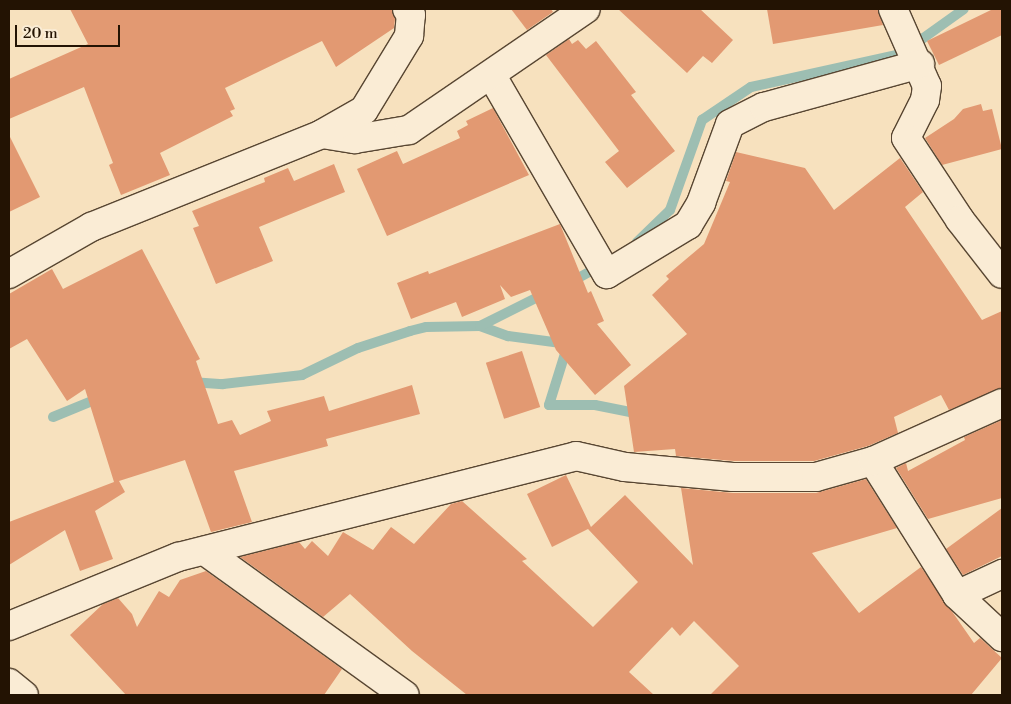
<!DOCTYPE html>
<html>
<head>
<meta charset="utf-8">
<style>
	body { margin:0 }
	#map { position:relative; width:1011px; height:704px; overflow:hidden; background:#f7e1be; font-family:"Libre Bodoni",serif }
	div>[style] { position:absolute }
	.stream>* { height:10px; margin:-5px; padding:0 5px; transform-origin:5px; border-radius:5px; background:#9dbeb2 }
	.building>* { inset:0; background:#e29972; transform-origin:0 0 }
	.roads { filter:drop-shadow(1px 0 #584632) drop-shadow(-1px 0 #584632) drop-shadow(0 1px #584632) drop-shadow(0 -1px #584632) }
	.street>* { height:28px; margin:-14px; padding:0 14px; transform-origin:14px; border-radius:14px; background:#faecd5 }
	.secondary>* { height:28px; margin:-14px; padding:0 14px; transform-origin:14px; border-radius:14px; background:#faecd5 }
	span { translate:-50% -50%; white-space:nowrap; text-align:center; line-height:1.15; -webkit-text-stroke:4.5px #faecd5; paint-order:stroke }
	.frame { position:absolute; inset:0; border:10px solid #231303; pointer-events:none }
	.scale { position:absolute; left:15px; top:25px; width:105px; height:22px; box-sizing:border-box; border:2px solid #231303; border-top:0; padding-left:6px; font-size:15px; line-height:18px; white-space:nowrap; color:#231303; -webkit-text-stroke:4px #faecd5; paint-order:stroke }
</style>
</head>
<body>
<div id="map">
	<div class="stream">
		<div style="left:637px;top:242px;width:46px;rotate:-44.1deg"></div>
		<div style="left:670px;top:210px;width:96px;rotate:-70.4deg"></div>
		<div style="left:702px;top:120px;width:59px;rotate:-34deg"></div>
		<div style="left:751px;top:87px;width:154px;rotate:-12.4deg"></div>
		<div style="left:901px;top:54px;width:77px;rotate:-35.5deg"></div>
		<div style="left:571px;top:282px;width:35px;rotate:-29deg"></div>
		<div style="left:480px;top:326px;width:30px;rotate:20deg"></div>
		<div style="left:508px;top:336px;width:61px;rotate:7.6deg"></div>
		<div style="left:568px;top:344px;width:64px;rotate:107.3deg"></div>
		<div style="left:549px;top:405px;width:46px"></div>
		<div style="left:595px;top:405px;width:46px;rotate:11.3deg"></div>
		<div style="left:191px;top:382px;width:32px;rotate:4deg"></div>
		<div style="left:223px;top:384px;width:80px;rotate:-6.5deg"></div>
		<div style="left:302px;top:375px;width:62px;rotate:-25.7deg"></div>
		<div style="left:358px;top:348px;width:55px;rotate:-18.1deg"></div>
		<div style="left:410px;top:331px;width:16px;rotate:-14deg"></div>
		<div style="left:426px;top:327px;width:54px;rotate:-1.1deg"></div>
		<div style="left:480px;top:326px;width:74px;rotate:-26.6deg"></div>
		<div style="left:53px;top:417px;width:53px;rotate:-22.2deg"></div>
	</div>
	<div class="building">
		<div style="clip-path:polygon(70px 9px,392px 9px,395px 19px,394px 28px,336px 67px,322px 41px,225px 88px,235px 109px,230px 111px,233px 116px,160px 153px,170px 175px,121px 195px,109px 165px,113px 163px,84px 87px,9px 119px,9px 79px,88px 44px)"></div>
		<div style="clip-path:polygon(511px 9px,551px 9px,553px 12px,527px 30px)"></div>
		<div style="clip-path:polygon(618px 9px,700px 9px,733px 40px,712px 63px,703px 56px,687px 73px)"></div>
		<div style="clip-path:polygon(767px 9px,878px 9px,883px 25px,773px 44px)"></div>
		<div style="clip-path:polygon(993px 9px,1002px 9px,1002px 35px,939px 65px,927px 41px)"></div>
		<div style="clip-path:polygon(569px 39px,572px 44px,578px 40px,586px 49px,596px 41px,636px 92px,631px 95px,675px 151px,627px 188px,605px 162px,619px 151px,546px 55px)"></div>
		<div style="clip-path:polygon(981px 104px,983px 111px,992px 109px,1002px 149px,942px 165px,925px 138px,954px 119px,963px 109px)"></div>
		<div style="clip-path:polygon(493px 108px,529px 175px,387px 236px,357px 169px,397px 151px,403px 164px,460px 138px,457px 131px,468px 125px,466px 121px)"></div>
		<div style="clip-path:polygon(9px 135px,40px 197px,9px 212px)"></div>
		<div style="clip-path:polygon(736px 152px,805px 168px,834px 210px,900px 158px,923px 192px,905px 207px,982px 320px,1002px 311px,1002px 388px,949px 410px,941px 395px,894px 417px,898px 433px,868px 446px,814px 461px,734px 461px,676px 456px,675px 449px,634px 452px,624px 386px,687px 334px,652px 295px,669px 279px,666px 276px,704px 244px,730px 182px,726px 181px)"></div>
		<div style="clip-path:polygon(334px 164px,345px 192px,259px 227px,273px 261px,216px 284px,193px 228px,199px 226px,192px 211px,265px 182px,264px 178px,288px 168px,294px 181px)"></div>
		<div style="clip-path:polygon(560px 224px,588px 293px,591px 291px,604px 321px,597px 324px,631px 365px,595px 395px,556px 350px,530px 290px,511px 297px,500px 285px,505px 299px,462px 317px,456px 302px,411px 319px,397px 283px,428px 271px,429px 274px)"></div>
		<div style="clip-path:polygon(142px 249px,200px 359px,196px 361px,218px 424px,232px 420px,240px 435px,271px 421px,267px 411px,324px 396px,329px 411px,412px 385px,420px 414px,326px 439px,328px 446px,234px 471px,252px 522px,211px 532px,185px 460px,119px 481px,125px 492px,95px 511px,113px 559px,80px 571px,65px 530px,9px 565px,9px 522px,114px 482px,85px 389px,67px 401px,27px 339px,9px 349px,9px 294px,52px 269px,63px 289px)"></div>
		<div style="left:522px;top:351px;width:59px;height:38px;rotate:72deg"></div>
		<div style="clip-path:polygon(1002px 420px,1002px 498px,928px 519px,896px 468px,906px 463px,908px 471px,965px 440px,964px 437px)"></div>
		<div style="clip-path:polygon(566px 475px,591px 527px,625px 495px,693px 565px,681px 488px,733px 493px,816px 493px,866px 479px,897px 528px,812px 553px,859px 613px,921px 567px,974px 643px,980px 638px,1002px 658px,971px 695px,710px 695px,739px 666px,694px 621px,680px 636px,672px 627px,629px 672px,654px 695px,467px 695px,412px 651px,350px 594px,323px 617px,240px 557px,299px 542px,305px 549px,312px 541px,328px 556px,343px 532px,373px 550px,391px 527px,414px 544px,451px 504px,462px 501px,527px 559px,522px 561px,593px 627px,638px 582px,588px 529px,552px 547px,527px 494px)"></div>
		<div style="clip-path:polygon(1002px 508px,1002px 556px,963px 575px,946px 549px)"></div>
		<div style="clip-path:polygon(206px 571px,342px 669px,324px 695px,126px 695px,70px 635px,103px 604px,118px 598px,132px 614px,137px 627px,159px 591px,169px 597px,180px 580px)"></div>
	</div>
	<div class="roads">
		<div class="street">
			<div style="left:893px;top:9px;width:84px;rotate:66.2deg"></div>
			<div style="left:927px;top:86px;width:14px;rotate:98deg"></div>
			<div style="left:925px;top:100px;width:42px;rotate:116.6deg"></div>
			<div style="left:906px;top:138px;width:98px;rotate:56.6deg"></div>
			<div style="left:960px;top:220px;width:68px;rotate:52.1deg"></div>
			<div style="left:492px;top:76px;width:229px;rotate:59.9deg"></div>
			<div style="left:607px;top:274px;width:95px;rotate:-31.2deg"></div>
			<div style="left:688px;top:225px;width:26px;rotate:-59deg"></div>
			<div style="left:701px;top:203px;width:84px;rotate:-69.8deg"></div>
			<div style="left:730px;top:124px;width:38px;rotate:-27deg"></div>
			<div style="left:764px;top:107px;width:162px;rotate:-15.4deg"></div>
			<div style="left:322px;top:134px;width:33px;rotate:9deg"></div>
			<div style="left:355px;top:139px;width:55px;rotate:-9.5deg"></div>
			<div style="left:409px;top:130px;width:214px;rotate:-34.4deg"></div>
			<div style="left:9px;top:274px;width:95px;rotate:-29.8deg"></div>
			<div style="left:91px;top:227px;width:249px;rotate:-21.9deg"></div>
			<div style="left:322px;top:134px;width:48px;rotate:-29.7deg"></div>
			<div style="left:364px;top:110px;width:87px;rotate:-58.7deg"></div>
			<div style="left:409px;top:36px;width:21px;rotate:-85deg"></div>
			<div style="left:411px;top:15px;width:7px;rotate:-124deg"></div>
			<div style="left:873px;top:461px;width:158px;rotate:57.9deg"></div>
			<div style="left:957px;top:595px;width:62px;rotate:43deg"></div>
			<div style="left:205px;top:551px;width:246px;rotate:35.8deg"></div>
			<div style="left:957px;top:595px;width:50px;rotate:-25deg"></div>
			<div style="left:9px;top:626px;width:183px;rotate:-22.2deg"></div>
			<div style="left:178px;top:557px;width:411px;rotate:-14.2deg"></div>
			<div style="left:576px;top:456px;width:50px;rotate:12.7deg"></div>
			<div style="left:625px;top:467px;width:108px;rotate:5.3deg"></div>
			<div style="left:733px;top:477px;width:83px"></div>
			<div style="left:816px;top:477px;width:59px;rotate:-15.7deg"></div>
			<div style="left:873px;top:461px;width:141px;rotate:-24.2deg"></div>
		</div>
		<div class="secondary">
			<div style="left:9px;top:683px;width:19px;rotate:39deg"></div>
		</div>
	</div>
	<div class="frame"></div>
	<div class="scale">20 m</div>
</div>
</body>
</html>
